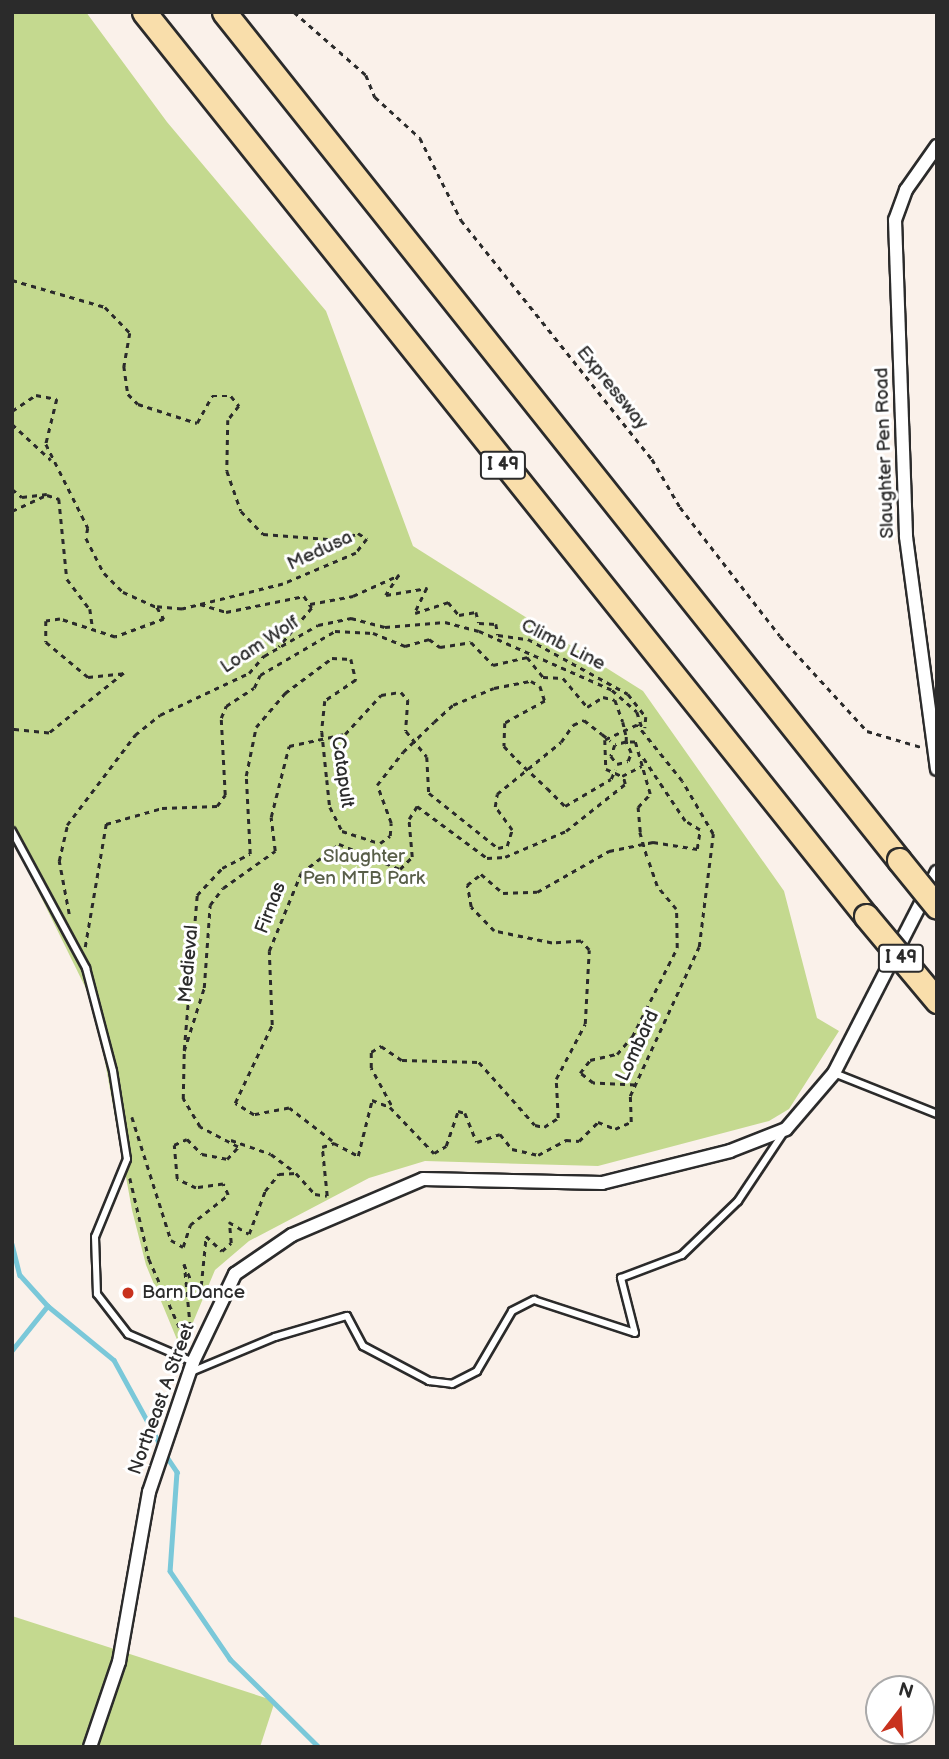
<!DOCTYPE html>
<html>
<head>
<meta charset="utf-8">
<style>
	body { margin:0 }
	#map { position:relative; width:949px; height:1759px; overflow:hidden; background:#faf1ea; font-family:"Balsamiq Sans",sans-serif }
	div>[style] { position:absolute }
	.green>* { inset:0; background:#c4d98f }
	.stream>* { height:4.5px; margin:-2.25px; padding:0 2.25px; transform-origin:2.25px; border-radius:2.25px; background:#7ac8d9 }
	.path>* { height:2.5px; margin-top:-1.25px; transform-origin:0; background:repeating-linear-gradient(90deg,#2b2b2b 0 5px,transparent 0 10px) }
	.roads { filter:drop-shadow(2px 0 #2b2b2b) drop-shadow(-2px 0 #2b2b2b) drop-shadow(0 2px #2b2b2b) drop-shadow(0 -2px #2b2b2b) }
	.service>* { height:6px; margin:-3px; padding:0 3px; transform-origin:3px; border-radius:3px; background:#fff }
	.minor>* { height:12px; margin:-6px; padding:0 6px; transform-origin:6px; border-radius:6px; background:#fff }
	.motorway>* { height:23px; margin:-11.5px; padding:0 11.5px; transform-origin:11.5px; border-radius:11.5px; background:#f9deab }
	.path-bridge>* { height:2.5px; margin-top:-1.25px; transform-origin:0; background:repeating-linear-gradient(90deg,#2b2b2b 0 5px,transparent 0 10px) }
	.bridges { filter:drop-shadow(2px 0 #2b2b2b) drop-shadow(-2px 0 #2b2b2b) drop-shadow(0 2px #2b2b2b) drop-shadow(0 -2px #2b2b2b) }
	.motorway-bridge>* { height:23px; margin:-11.5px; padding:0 11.5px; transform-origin:11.5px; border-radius:11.5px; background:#f9deab }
	.dots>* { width:19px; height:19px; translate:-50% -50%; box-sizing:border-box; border:4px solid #fff; border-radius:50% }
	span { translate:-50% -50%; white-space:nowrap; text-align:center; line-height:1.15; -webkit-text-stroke:6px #fff; paint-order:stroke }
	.shield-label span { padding:2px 5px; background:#fff; border:2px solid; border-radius:5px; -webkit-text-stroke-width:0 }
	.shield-label { font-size:18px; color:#2b2b2b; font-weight:700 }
	.street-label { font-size:19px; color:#2b2b2b }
	.park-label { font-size:19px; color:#595f49 }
	.poi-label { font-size:19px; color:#2b2b2b }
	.left { translate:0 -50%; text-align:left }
	.frame { position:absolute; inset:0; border:14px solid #2b2b2b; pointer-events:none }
	.north { position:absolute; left:865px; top:1675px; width:70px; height:70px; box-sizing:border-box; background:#fff; border:2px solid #aaa; border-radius:50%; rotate:17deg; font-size:19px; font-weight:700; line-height:28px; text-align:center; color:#2b2b2b }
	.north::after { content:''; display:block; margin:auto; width:24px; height:32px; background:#c8321e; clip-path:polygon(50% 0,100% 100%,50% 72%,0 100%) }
</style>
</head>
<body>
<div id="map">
	<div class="green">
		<div style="clip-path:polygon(12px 12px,86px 12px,167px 122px,326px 311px,413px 546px,643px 691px,784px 891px,817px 1018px,839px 1031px,789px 1109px,769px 1121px,598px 1166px,425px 1161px,369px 1178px,249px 1241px,215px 1270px,186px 1339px,178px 1342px,146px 1265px,132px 1210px,95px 1007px,12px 838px)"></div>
		<div style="clip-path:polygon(12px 1616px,275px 1701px,260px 1747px,12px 1747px)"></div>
	</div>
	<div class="stream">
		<div style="left:12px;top:1244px;width:32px;rotate:76deg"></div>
		<div style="left:20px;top:1275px;width:42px;rotate:47.9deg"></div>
		<div style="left:48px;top:1306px;width:58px;rotate:128.7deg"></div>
		<div style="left:48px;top:1306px;width:85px;rotate:39.3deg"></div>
		<div style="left:114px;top:1360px;width:98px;rotate:61.3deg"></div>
		<div style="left:165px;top:1454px;width:22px;rotate:56deg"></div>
		<div style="left:177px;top:1472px;width:99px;rotate:94deg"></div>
		<div style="left:170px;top:1571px;width:107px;rotate:55.7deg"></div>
		<div style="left:230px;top:1659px;width:125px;rotate:44.7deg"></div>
	</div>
	<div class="path">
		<div style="left:294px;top:12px;width:96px;rotate:41.2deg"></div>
		<div style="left:366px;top:75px;width:24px;rotate:68deg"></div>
		<div style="left:375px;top:97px;width:61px;rotate:42.3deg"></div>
		<div style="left:420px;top:138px;width:92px;rotate:63.4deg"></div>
		<div style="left:461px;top:220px;width:306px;rotate:51.4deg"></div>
		<div style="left:652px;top:459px;width:56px;rotate:59.7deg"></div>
		<div style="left:680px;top:507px;width:163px;rotate:52.2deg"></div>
		<div style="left:780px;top:636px;width:129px;rotate:47.5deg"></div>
		<div style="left:867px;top:731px;width:56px;rotate:16.5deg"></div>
		<div style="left:12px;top:280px;width:97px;rotate:16.2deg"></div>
		<div style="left:105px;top:307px;width:36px;rotate:46deg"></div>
		<div style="left:130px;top:333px;width:34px;rotate:100deg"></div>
		<div style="left:124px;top:366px;width:28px;rotate:82deg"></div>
		<div style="left:128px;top:394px;width:14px;rotate:45deg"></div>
		<div style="left:138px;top:404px;width:62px;rotate:17.9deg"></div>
		<div style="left:197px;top:423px;width:31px;rotate:-61deg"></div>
		<div style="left:212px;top:396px;width:19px"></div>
		<div style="left:231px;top:396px;width:13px;rotate:51deg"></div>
		<div style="left:239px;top:406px;width:18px;rotate:128deg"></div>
		<div style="left:228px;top:420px;width:51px;rotate:91.1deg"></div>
		<div style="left:227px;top:471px;width:42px;rotate:70.7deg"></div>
		<div style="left:241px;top:511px;width:32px;rotate:46deg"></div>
		<div style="left:263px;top:534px;width:78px;rotate:4.4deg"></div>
		<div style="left:341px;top:540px;width:18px;rotate:-22deg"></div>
		<div style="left:358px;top:533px;width:11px;rotate:34deg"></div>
		<div style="left:367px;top:539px;width:18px;rotate:128deg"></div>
		<div style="left:356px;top:553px;width:79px;rotate:157deg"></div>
		<div style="left:283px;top:584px;width:104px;rotate:166.1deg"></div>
		<div style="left:182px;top:609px;width:25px;rotate:-175deg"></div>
		<div style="left:12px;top:411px;width:29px;rotate:-34deg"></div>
		<div style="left:36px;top:395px;width:21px;rotate:11deg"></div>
		<div style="left:57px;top:399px;width:46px;rotate:103.7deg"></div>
		<div style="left:46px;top:444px;width:94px;rotate:63.4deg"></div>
		<div style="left:88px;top:528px;width:10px;rotate:101deg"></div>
		<div style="left:86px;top:538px;width:39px;rotate:63deg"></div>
		<div style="left:104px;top:573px;width:27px;rotate:45deg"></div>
		<div style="left:123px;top:592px;width:37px;rotate:24deg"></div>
		<div style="left:157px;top:607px;width:14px;rotate:60deg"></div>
		<div style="left:164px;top:619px;width:52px;rotate:159.8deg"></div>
		<div style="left:115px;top:637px;width:58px;rotate:-161.9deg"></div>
		<div style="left:60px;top:619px;width:14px;rotate:172deg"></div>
		<div style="left:46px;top:621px;width:21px;rotate:90deg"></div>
		<div style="left:46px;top:642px;width:55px;rotate:39.8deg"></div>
		<div style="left:88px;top:677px;width:36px;rotate:-6deg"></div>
		<div style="left:124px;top:673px;width:96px;rotate:141.3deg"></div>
		<div style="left:49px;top:733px;width:37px;rotate:-174deg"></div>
		<div style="left:12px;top:424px;width:53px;rotate:42.7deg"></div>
		<div style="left:12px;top:489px;width:13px;rotate:39deg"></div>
		<div style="left:22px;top:497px;width:25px;rotate:-7deg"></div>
		<div style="left:12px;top:511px;width:38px;rotate:-25deg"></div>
		<div style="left:47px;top:495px;width:13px;rotate:18deg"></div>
		<div style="left:59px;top:499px;width:80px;rotate:84.3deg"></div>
		<div style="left:67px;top:579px;width:38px;rotate:53deg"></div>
		<div style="left:90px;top:609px;width:21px;rotate:82deg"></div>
		<div style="left:200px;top:604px;width:27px;rotate:17deg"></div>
		<div style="left:226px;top:612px;width:80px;rotate:-11.6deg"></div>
		<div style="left:304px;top:596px;width:14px;rotate:56deg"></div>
		<div style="left:312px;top:608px;width:51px;rotate:130.2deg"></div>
		<div style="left:310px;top:604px;width:44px;rotate:-10.5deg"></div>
		<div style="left:353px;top:596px;width:51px;rotate:-24.5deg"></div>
		<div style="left:399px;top:575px;width:24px;rotate:123deg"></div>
		<div style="left:386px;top:595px;width:42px;rotate:-9.7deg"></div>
		<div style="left:427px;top:588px;width:28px;rotate:116deg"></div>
		<div style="left:415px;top:613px;width:35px;rotate:-18deg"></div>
		<div style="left:448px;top:602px;width:17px;rotate:50deg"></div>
		<div style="left:459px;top:615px;width:17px;rotate:-10deg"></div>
		<div style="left:476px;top:612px;width:11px;rotate:75deg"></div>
		<div style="left:479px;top:623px;width:17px;rotate:3deg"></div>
		<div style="left:496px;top:624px;width:11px;rotate:80deg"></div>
		<div style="left:498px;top:635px;width:30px;rotate:8deg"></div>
		<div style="left:528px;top:639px;width:114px;rotate:28.8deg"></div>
		<div style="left:628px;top:694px;width:29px;rotate:52deg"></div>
		<div style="left:646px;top:717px;width:11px;rotate:95deg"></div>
		<div style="left:434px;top:722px;width:25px;rotate:-42deg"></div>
		<div style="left:453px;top:705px;width:44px;rotate:-22.5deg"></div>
		<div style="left:494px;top:688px;width:38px;rotate:-11deg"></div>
		<div style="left:531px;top:681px;width:10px;rotate:29deg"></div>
		<div style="left:540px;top:686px;width:16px;rotate:72deg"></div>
		<div style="left:545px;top:701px;width:46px;rotate:151.2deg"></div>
		<div style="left:505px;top:723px;width:23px;rotate:92deg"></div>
		<div style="left:504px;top:746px;width:19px;rotate:47deg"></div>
		<div style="left:327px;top:780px;width:27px;rotate:84deg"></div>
		<div style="left:330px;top:807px;width:27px;rotate:63deg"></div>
		<div style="left:342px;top:831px;width:40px;rotate:18deg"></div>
		<div style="left:380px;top:843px;width:12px;rotate:-35deg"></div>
		<div style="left:390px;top:836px;width:13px;rotate:-86deg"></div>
		<div style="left:391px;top:823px;width:40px;rotate:-110.2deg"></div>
		<div style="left:377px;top:785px;width:42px;rotate:-51.8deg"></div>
		<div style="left:547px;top:788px;width:25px;rotate:45deg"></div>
		<div style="left:565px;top:806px;width:53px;rotate:-30.4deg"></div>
		<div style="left:640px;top:832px;width:25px;rotate:-95deg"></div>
		<div style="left:638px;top:807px;width:18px;rotate:-47deg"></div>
		<div style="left:650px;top:794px;width:29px;rotate:-106deg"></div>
		<div style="left:69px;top:914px;width:54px;rotate:-100.7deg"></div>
		<div style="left:59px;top:861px;width:37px;rotate:-77deg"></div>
		<div style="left:67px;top:825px;width:113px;rotate:-52.9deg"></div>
		<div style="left:135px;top:735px;width:32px;rotate:-39deg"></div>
		<div style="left:160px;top:715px;width:98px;rotate:-25.3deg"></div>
		<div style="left:249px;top:673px;width:23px;rotate:-49deg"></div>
		<div style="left:264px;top:656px;width:62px;rotate:-29.9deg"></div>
		<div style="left:318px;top:625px;width:34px;rotate:-12deg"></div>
		<div style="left:351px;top:618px;width:35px;rotate:15deg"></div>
		<div style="left:385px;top:627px;width:60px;rotate:-4.8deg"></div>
		<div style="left:445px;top:622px;width:35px;rotate:15deg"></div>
		<div style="left:479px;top:631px;width:145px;rotate:23.9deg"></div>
		<div style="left:612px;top:690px;width:33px;rotate:41deg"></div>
		<div style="left:637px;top:712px;width:20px;rotate:72deg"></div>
		<div style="left:85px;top:947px;width:125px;rotate:-80.3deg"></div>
		<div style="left:106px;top:824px;width:58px;rotate:-15.9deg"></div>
		<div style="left:162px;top:808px;width:55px;rotate:-2.1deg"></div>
		<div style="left:217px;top:806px;width:14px;rotate:-54deg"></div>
		<div style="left:225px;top:795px;width:77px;rotate:-93deg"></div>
		<div style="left:221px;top:718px;width:13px;rotate:-67deg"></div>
		<div style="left:226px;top:706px;width:33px;rotate:-33deg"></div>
		<div style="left:254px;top:688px;width:14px;rotate:-65deg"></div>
		<div style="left:260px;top:675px;width:87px;rotate:-30.4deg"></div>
		<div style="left:335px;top:631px;width:38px;rotate:3deg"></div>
		<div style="left:373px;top:633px;width:35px;rotate:22deg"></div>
		<div style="left:405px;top:646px;width:25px;rotate:-16deg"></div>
		<div style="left:429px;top:639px;width:14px;rotate:36deg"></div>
		<div style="left:440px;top:647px;width:31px;rotate:-9deg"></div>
		<div style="left:471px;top:642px;width:32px;rotate:46deg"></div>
		<div style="left:493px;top:665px;width:35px;rotate:-13deg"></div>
		<div style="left:527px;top:657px;width:26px;rotate:51deg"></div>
		<div style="left:543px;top:677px;width:20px;rotate:3deg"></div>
		<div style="left:563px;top:678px;width:38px;rotate:50deg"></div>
		<div style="left:587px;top:707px;width:19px;rotate:-32deg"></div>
		<div style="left:603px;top:697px;width:12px;rotate:14deg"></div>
		<div style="left:615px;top:700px;width:23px;rotate:70deg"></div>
		<div style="left:184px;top:1050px;width:156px;rotate:-85.2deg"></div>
		<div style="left:197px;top:895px;width:37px;rotate:-47deg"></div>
		<div style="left:222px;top:868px;width:31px;rotate:-27deg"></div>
		<div style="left:250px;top:854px;width:78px;rotate:-92.9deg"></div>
		<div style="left:246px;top:776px;width:50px;rotate:-78.5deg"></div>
		<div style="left:256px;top:727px;width:45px;rotate:-49.5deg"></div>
		<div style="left:285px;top:693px;width:59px;rotate:-36.7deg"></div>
		<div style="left:332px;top:658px;width:19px;rotate:3deg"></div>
		<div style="left:351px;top:659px;width:22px;rotate:77deg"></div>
		<div style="left:356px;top:680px;width:37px;rotate:146deg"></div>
		<div style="left:325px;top:701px;width:31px;rotate:96deg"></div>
		<div style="left:635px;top:1085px;width:42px;rotate:-177.3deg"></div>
		<div style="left:593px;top:1083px;width:16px;rotate:-142deg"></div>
		<div style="left:580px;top:1073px;width:16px;rotate:-52deg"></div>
		<div style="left:590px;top:1060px;width:28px;rotate:-13deg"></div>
		<div style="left:617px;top:1054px;width:23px;rotate:-49deg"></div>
		<div style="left:632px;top:1037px;width:100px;rotate:-63.2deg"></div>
		<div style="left:677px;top:948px;width:39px;rotate:-91deg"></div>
		<div style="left:676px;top:909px;width:30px;rotate:-130deg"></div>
		<div style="left:657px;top:886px;width:28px;rotate:-109deg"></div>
		<div style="left:391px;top:1105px;width:42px;rotate:-118.4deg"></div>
		<div style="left:371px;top:1068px;width:16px;rotate:-90deg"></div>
		<div style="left:371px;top:1052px;width:12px;rotate:-31deg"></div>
		<div style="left:381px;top:1046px;width:25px;rotate:34deg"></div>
		<div style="left:402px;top:1060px;width:77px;rotate:1.5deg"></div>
		<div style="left:479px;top:1062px;width:84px;rotate:48.4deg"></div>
		<div style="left:535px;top:1125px;width:9px;rotate:13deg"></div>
		<div style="left:544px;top:1127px;width:17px;rotate:-33deg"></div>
		<div style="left:558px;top:1118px;width:39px;rotate:-93deg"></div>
		<div style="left:556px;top:1079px;width:62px;rotate:-62.2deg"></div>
		<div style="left:585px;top:1024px;width:74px;rotate:-86.9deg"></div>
		<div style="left:589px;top:950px;width:12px;rotate:-132deg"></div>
		<div style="left:581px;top:941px;width:29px;rotate:176deg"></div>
		<div style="left:552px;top:943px;width:59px;rotate:-168.3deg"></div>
		<div style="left:494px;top:931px;width:33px;rotate:-134deg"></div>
		<div style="left:471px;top:907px;width:22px;rotate:-100deg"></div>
		<div style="left:467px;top:885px;width:18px;rotate:-38deg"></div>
		<div style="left:481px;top:874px;width:29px;rotate:41deg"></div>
		<div style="left:503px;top:893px;width:34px;rotate:-2deg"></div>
		<div style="left:537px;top:892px;width:83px;rotate:-29.7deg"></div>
		<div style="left:609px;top:851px;width:45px;rotate:-11.6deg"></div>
		<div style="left:653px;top:842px;width:45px;rotate:9deg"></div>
		<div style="left:697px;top:849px;width:19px;rotate:-81deg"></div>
		<div style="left:700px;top:830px;width:17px;rotate:-149deg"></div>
		<div style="left:685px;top:821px;width:76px;rotate:-123.7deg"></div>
		<div style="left:132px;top:1117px;width:129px;rotate:72.4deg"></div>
		<div style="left:171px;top:1240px;width:14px;rotate:30deg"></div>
		<div style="left:183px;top:1247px;width:23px;rotate:-72deg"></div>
		<div style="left:190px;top:1225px;width:48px;rotate:-38.3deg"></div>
		<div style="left:228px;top:1195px;width:12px;rotate:-114deg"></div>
		<div style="left:223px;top:1184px;width:27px;rotate:172deg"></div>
		<div style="left:196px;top:1188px;width:21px;rotate:-155deg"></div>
		<div style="left:177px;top:1179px;width:34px;rotate:-95deg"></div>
		<div style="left:174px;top:1145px;width:14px;rotate:-25deg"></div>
		<div style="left:187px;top:1139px;width:21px;rotate:45deg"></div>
		<div style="left:202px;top:1154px;width:25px;rotate:11deg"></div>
		<div style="left:227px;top:1159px;width:16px;rotate:-47deg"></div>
		<div style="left:238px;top:1147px;width:43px;rotate:-152.2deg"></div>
		<div style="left:200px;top:1127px;width:33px;rotate:-121deg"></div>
		<div style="left:183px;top:1099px;width:48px;rotate:-88.8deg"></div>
		<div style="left:184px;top:1051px;width:66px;rotate:-72.4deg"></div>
		<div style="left:204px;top:988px;width:83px;rotate:-85.9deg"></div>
		<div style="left:210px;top:905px;width:21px;rotate:-53deg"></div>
		<div style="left:223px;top:888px;width:64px;rotate:-35.4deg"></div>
		<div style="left:275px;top:851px;width:34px;rotate:-97deg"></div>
		<div style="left:271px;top:817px;width:73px;rotate:-75.8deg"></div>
		<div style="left:289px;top:746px;width:57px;rotate:-12.1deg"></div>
		<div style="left:345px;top:734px;width:53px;rotate:-47.3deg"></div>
		<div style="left:381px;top:695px;width:20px;rotate:-9deg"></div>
		<div style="left:401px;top:692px;width:11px;rotate:49deg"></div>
		<div style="left:408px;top:700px;width:31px;rotate:94deg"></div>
		<div style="left:406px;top:731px;width:33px;rotate:51deg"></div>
		<div style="left:427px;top:757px;width:36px;rotate:87deg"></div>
		<div style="left:429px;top:793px;width:88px;rotate:38.6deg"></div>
		<div style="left:498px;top:848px;width:9px;rotate:-13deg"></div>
		<div style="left:507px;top:846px;width:17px;rotate:-73deg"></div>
		<div style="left:512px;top:830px;width:29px;rotate:-126deg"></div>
		<div style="left:495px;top:807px;width:13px;rotate:-81deg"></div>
		<div style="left:497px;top:794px;width:82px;rotate:-39.1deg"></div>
		<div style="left:561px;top:742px;width:21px;rotate:-55deg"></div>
		<div style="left:573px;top:725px;width:12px;rotate:-24deg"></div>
		<div style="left:584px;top:720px;width:23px;rotate:38deg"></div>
		<div style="left:231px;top:1140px;width:42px;rotate:19.3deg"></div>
		<div style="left:271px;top:1154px;width:30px;rotate:37deg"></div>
		<div style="left:332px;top:1141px;width:54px;rotate:-142.5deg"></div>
		<div style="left:289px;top:1108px;width:36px;rotate:169deg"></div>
		<div style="left:254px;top:1115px;width:22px;rotate:-148deg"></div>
		<div style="left:235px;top:1103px;width:86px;rotate:-64.6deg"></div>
		<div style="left:272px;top:1025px;width:74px;rotate:-92.3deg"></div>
		<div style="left:269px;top:951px;width:84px;rotate:-67.7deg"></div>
		<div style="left:301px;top:873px;width:48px;rotate:-37.3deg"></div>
		<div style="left:339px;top:844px;width:66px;rotate:22.3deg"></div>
		<div style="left:400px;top:869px;width:17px;rotate:-45deg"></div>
		<div style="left:412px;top:857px;width:38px;rotate:-95deg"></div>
		<div style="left:409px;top:819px;width:15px;rotate:-58deg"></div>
		<div style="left:417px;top:806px;width:87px;rotate:36.6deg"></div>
		<div style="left:487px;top:858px;width:18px;rotate:-3deg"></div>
		<div style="left:505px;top:857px;width:66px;rotate:-23.1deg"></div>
		<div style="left:566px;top:831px;width:75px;rotate:-38.5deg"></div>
		<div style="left:625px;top:784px;width:8px;rotate:-104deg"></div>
		<div style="left:130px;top:1178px;width:83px;rotate:76.8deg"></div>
		<div style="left:149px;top:1259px;width:95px;rotate:65.9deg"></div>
		<div style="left:183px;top:1338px;width:13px;rotate:-58deg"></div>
		<div style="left:190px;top:1327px;width:63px;rotate:-95.4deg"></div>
		<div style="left:184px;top:1264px;width:24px;rotate:66deg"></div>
		<div style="left:194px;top:1286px;width:7px"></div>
		<div style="left:201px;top:1286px;width:50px;rotate:-84.3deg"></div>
		<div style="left:206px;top:1236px;width:22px;rotate:43deg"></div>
		<div style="left:222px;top:1251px;width:12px;rotate:-42deg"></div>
		<div style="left:231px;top:1243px;width:21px;rotate:-95deg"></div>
		<div style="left:229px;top:1222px;width:23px;rotate:31deg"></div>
		<div style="left:249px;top:1234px;width:46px;rotate:-69.6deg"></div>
		<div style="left:265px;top:1191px;width:22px;rotate:-51deg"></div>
		<div style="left:279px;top:1174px;width:17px;rotate:-3deg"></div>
		<div style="left:296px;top:1173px;width:28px;rotate:48deg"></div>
		<div style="left:315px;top:1194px;width:12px;rotate:9deg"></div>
		<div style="left:327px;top:1196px;width:49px;rotate:-95.8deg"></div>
		<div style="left:322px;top:1147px;width:13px;rotate:-18deg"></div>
		<div style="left:334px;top:1143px;width:27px;rotate:28deg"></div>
		<div style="left:358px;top:1156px;width:58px;rotate:-76deg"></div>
		<div style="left:372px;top:1100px;width:19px;rotate:21deg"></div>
		<div style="left:390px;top:1107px;width:64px;rotate:46.3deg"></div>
		<div style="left:434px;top:1153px;width:14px;rotate:-30deg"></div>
		<div style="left:446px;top:1146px;width:37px;rotate:-71deg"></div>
		<div style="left:458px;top:1111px;width:7px;rotate:16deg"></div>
		<div style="left:465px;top:1113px;width:31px;rotate:68deg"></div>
		<div style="left:477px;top:1142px;width:24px;rotate:-19deg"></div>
		<div style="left:500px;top:1134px;width:19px;rotate:51deg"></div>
		<div style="left:512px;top:1149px;width:27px;rotate:13deg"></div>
		<div style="left:538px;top:1155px;width:32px;rotate:-28deg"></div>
		<div style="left:566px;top:1140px;width:13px;rotate:4deg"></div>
		<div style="left:579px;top:1141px;width:27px;rotate:-45deg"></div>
		<div style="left:598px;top:1122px;width:18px;rotate:22deg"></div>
		<div style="left:615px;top:1129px;width:17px;rotate:-24deg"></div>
		<div style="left:631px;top:1122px;width:26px;rotate:-92deg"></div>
		<div style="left:630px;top:1096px;width:164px;rotate:-65.2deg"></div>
		<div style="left:699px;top:947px;width:114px;rotate:-82.9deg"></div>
		<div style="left:713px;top:834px;width:61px;rotate:-120.3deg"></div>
		<div style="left:682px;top:781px;width:72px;rotate:-128.8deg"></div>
		<div style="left:637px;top:725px;width:35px;rotate:155deg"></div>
		<div style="left:605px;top:740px;width:29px;rotate:88deg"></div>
		<div style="left:606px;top:769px;width:17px;rotate:24deg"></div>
		<div style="left:622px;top:776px;width:22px;rotate:-27deg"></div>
		<div style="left:642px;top:766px;width:25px;rotate:-106deg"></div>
		<div style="left:635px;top:742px;width:9px;rotate:180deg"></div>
		<div style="left:626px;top:742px;width:11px;rotate:165deg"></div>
		<div style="left:615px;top:745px;width:12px;rotate:110deg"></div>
		<div style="left:611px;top:756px;width:10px;rotate:53deg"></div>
		<div style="left:617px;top:764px;width:11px;rotate:-15deg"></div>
		<div style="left:628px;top:761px;width:9px;rotate:-69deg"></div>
		<div style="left:631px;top:753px;width:12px;rotate:-114deg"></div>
		<div style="left:626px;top:742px;width:7px;rotate:-90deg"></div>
	</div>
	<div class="roads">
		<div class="service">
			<div style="left:12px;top:831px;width:156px;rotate:61.6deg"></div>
			<div style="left:86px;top:968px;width:106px;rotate:75.3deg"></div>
			<div style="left:113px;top:1071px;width:89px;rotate:81deg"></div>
			<div style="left:127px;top:1159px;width:84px;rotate:112.3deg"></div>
			<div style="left:95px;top:1237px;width:57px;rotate:88deg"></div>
			<div style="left:97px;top:1294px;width:51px;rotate:52.2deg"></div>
			<div style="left:128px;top:1334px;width:71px;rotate:23.3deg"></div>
			<div style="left:834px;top:1073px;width:111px;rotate:21.7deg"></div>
			<div style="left:191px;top:1372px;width:91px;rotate:-22.6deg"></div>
			<div style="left:275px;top:1337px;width:75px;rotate:-16.3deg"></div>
			<div style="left:347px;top:1316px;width:34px;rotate:62deg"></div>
			<div style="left:363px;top:1346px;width:75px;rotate:27.9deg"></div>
			<div style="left:429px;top:1381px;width:23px;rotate:7deg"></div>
			<div style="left:452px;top:1384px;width:28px;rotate:-27deg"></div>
			<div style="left:477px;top:1371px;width:69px;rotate:-59.7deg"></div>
			<div style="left:512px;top:1311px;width:25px;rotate:-27deg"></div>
			<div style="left:534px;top:1300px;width:106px;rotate:18.1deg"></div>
			<div style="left:635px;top:1333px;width:57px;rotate:-104.3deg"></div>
			<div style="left:621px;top:1278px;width:65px;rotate:-20.7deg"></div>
			<div style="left:682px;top:1255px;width:78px;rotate:-44deg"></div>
			<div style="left:738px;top:1201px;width:83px;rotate:-56.3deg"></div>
		</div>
		<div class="minor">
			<div style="left:937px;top:146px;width:54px;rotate:125.2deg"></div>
			<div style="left:906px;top:190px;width:32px;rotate:110deg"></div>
			<div style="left:895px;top:220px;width:317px;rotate:88deg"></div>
			<div style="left:906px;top:537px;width:234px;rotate:82.4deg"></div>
			<div style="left:90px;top:1747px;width:90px;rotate:-71.2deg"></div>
			<div style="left:119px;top:1662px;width:173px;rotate:-80deg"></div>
			<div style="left:149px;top:1492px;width:137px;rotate:-71.3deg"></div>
			<div style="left:193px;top:1362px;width:98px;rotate:-64.5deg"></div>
			<div style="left:235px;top:1274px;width:69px;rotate:-34.4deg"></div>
			<div style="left:292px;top:1235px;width:142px;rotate:-23.1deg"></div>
			<div style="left:423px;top:1179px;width:179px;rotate:1.3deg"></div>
			<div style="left:602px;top:1183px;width:132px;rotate:-14deg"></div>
			<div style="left:730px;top:1151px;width:60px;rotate:-21.4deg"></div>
			<div style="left:786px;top:1129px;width:74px;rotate:-49.4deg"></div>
			<div style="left:834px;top:1073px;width:226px;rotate:-62.9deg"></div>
		</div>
		<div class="motorway">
			<div style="left:144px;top:12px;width:1157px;rotate:51.39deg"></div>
			<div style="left:224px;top:12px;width:1084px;rotate:51.48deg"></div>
		</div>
	</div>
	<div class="path-bridge">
		<div style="left:623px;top:722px;width:13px;rotate:77deg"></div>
		<div style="left:322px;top:732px;width:48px;rotate:84.1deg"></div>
		<div style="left:602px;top:734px;width:11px;rotate:38deg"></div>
		<div style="left:403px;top:752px;width:43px;rotate:-44.1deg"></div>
		<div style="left:517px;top:760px;width:41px;rotate:43deg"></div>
		<div style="left:611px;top:779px;width:10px;rotate:-66deg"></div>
		<div style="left:640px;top:832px;width:29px;rotate:74deg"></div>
	</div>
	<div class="bridges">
		<div class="motorway-bridge">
			<div style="left:899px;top:860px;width:60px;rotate:51deg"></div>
			<div style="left:866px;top:916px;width:111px;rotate:50.1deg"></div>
		</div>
	</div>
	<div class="dots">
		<div style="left:128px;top:1293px;background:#c8321e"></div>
	</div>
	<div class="shield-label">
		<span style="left:503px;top:465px">I 49</span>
		<span style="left:901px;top:958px">I 49</span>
	</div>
	<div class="street-label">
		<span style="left:612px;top:388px;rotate:51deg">Expressway</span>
		<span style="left:885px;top:453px;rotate:-92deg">Slaughter Pen Road</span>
		<span style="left:320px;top:551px;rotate:-25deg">Medusa</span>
		<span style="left:260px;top:645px;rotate:-33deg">Loam Wolf</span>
		<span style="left:563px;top:645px;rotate:27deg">Climb Line</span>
		<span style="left:342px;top:772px;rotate:82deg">Catapult</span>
		<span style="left:271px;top:908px;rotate:-69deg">Firnas</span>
		<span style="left:189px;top:964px;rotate:-85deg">Medieval</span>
		<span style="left:638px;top:1046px;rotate:-65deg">Lombard</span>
		<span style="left:162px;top:1399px;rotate:-70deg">Northeast A Street</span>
	</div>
	<div class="park-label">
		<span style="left:364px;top:868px">Slaughter<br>Pen MTB Park</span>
	</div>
	<div class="poi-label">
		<span class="left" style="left:142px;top:1293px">Barn Dance</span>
	</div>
	<div class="frame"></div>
	<div class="north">N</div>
</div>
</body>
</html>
